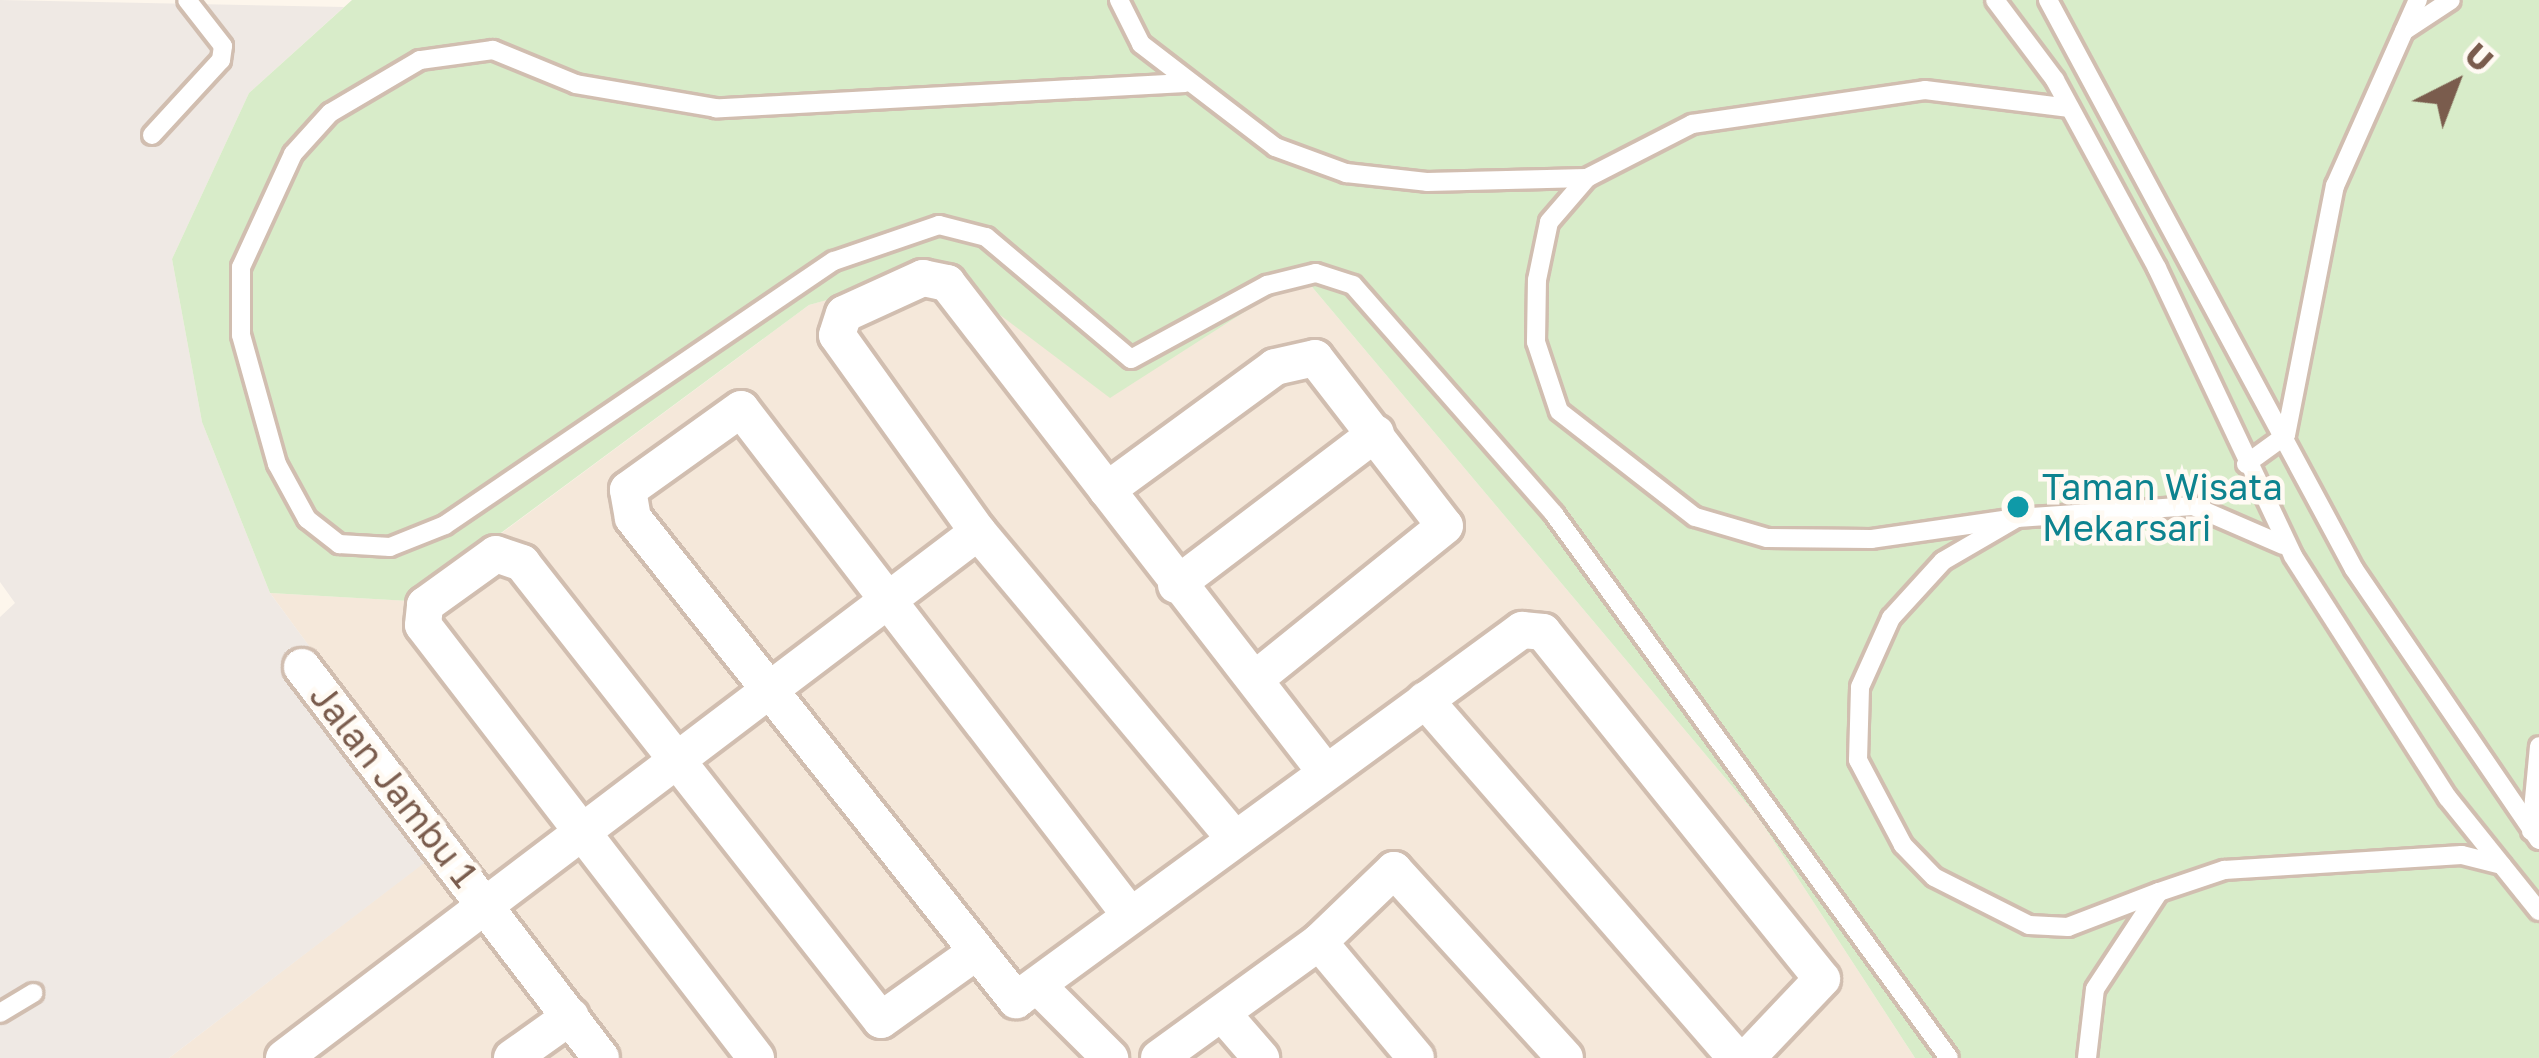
<!DOCTYPE html>
<html>
<head>
<meta charset="utf-8">
<style>
	body { margin:0 }
	#map { position:relative; width:2539px; height:1058px; overflow:hidden; background:#fdf6ec; font-family:"Golos Text",sans-serif }
	div>[style] { position:absolute }
	.residential>* { inset:0; background:#f5e8da }
	.industrial>* { inset:0; background:#efe9e4 }
	.green>* { inset:0; background:#d8ecc9 }
	.roads { filter:drop-shadow(3px 0 #d1beb0) drop-shadow(-3px 0 #d1beb0) drop-shadow(0 3px #d1beb0) drop-shadow(0 -3px #d1beb0) }
	.lane>* { height:18px; margin:-9px; padding:0 9px; transform-origin:9px; border-radius:9px; background:#fff }
	.street>* { height:36px; margin:-18px; padding:0 18px; transform-origin:18px; border-radius:18px; background:#fff }
	.dots>* { width:33px; height:33px; translate:-50% -50%; box-sizing:border-box; border:6px solid #fffaf3; border-radius:50% }
	span { translate:-50% -50%; white-space:nowrap; text-align:center; line-height:1.15; -webkit-text-stroke:9px #fffaf3; paint-order:stroke }
	.culture-label { font-size:36px; color:#0d838f }
	.left { translate:0 -50%; text-align:left }
	.street-label { font-size:36px; color:#7a5c4d }
	.north { position:absolute; left:2395px; top:24px; width:120px; height:120px; -webkit-text-stroke:9px #fffaf3; paint-order:stroke; rotate:42deg; font-size:33px; font-weight:700; line-height:48px; text-align:center; color:#7a5c4d }
	.north::after { content:''; display:block; margin:auto; width:42px; height:54px; background:#7a5c4d; clip-path:polygon(50% 0,100% 100%,50% 72%,0 100%) }
</style>
</head>
<body>
<div id="map">
	<div class="residential">
		<div style="clip-path:polygon(938px 268px,1302px 275px,1758px 817px,1915px 1058px,169px 1058px,452px 841px,270px 593px,410px 601px,809px 305px)"></div>
	</div>
	<div class="industrial">
		<div style="clip-path:polygon(0 0,344px 7px,249px 93px,172px 259px,202px 422px,270px 593px,453px 841px,169px 1058px,0 1058px,0 617px,15px 603px,0 582px)"></div>
	</div>
	<div class="green">
		<div style="clip-path:polygon(352px 0,2539px 0,2539px 1058px,1915px 1058px,1758px 817px,1302px 275px,1110px 398px,939px 269px,809px 305px,409px 601px,270px 593px,202px 422px,172px 259px,249px 93px)"></div>
	</div>
	<div class="roads">
		<div class="lane">
			<div style="left:1119px;top:0;width:49px;rotate:63.4deg"></div>
			<div style="left:1141px;top:44px;width:169px;rotate:37.5deg"></div>
			<div style="left:1275px;top:147px;width:76px;rotate:20.1deg"></div>
			<div style="left:1346px;top:173px;width:81px;rotate:6.3deg"></div>
			<div style="left:1427px;top:182px;width:160px;rotate:-1.4deg"></div>
			<div style="left:1995px;top:0;width:100px;rotate:53.1deg"></div>
			<div style="left:2055px;top:80px;width:214px;rotate:61.5deg"></div>
			<div style="left:2157px;top:268px;width:318px;rotate:64.7deg"></div>
			<div style="left:2293px;top:556px;width:287px;rotate:57.4deg"></div>
			<div style="left:2448px;top:798px;width:145px;rotate:51.2deg"></div>
			<div style="left:2048px;top:0;width:646px;rotate:61.73deg"></div>
			<div style="left:2354px;top:569px;width:328px;rotate:55.7deg"></div>
			<div style="left:2404px;top:31px;width:56px;rotate:-33.4deg"></div>
			<div style="left:1185px;top:83px;width:470px;rotate:176.9deg"></div>
			<div style="left:716px;top:108px;width:142px;rotate:-170.3deg"></div>
			<div style="left:576px;top:84px;width:90px;rotate:-157.7deg"></div>
			<div style="left:493px;top:50px;width:74px;rotate:172.2deg"></div>
			<div style="left:420px;top:60px;width:104px;rotate:149.5deg"></div>
			<div style="left:330px;top:113px;width:55px;rotate:132.1deg"></div>
			<div style="left:293px;top:154px;width:124px;rotate:114.7deg"></div>
			<div style="left:241px;top:267px;width:68px;rotate:90deg"></div>
			<div style="left:241px;top:335px;width:134px;rotate:74.4deg"></div>
			<div style="left:277px;top:464px;width:63px;rotate:61.4deg"></div>
			<div style="left:307px;top:519px;width:41px;rotate:38deg"></div>
			<div style="left:339px;top:544px;width:51px;rotate:3.4deg"></div>
			<div style="left:390px;top:547px;width:59px;rotate:-21.8deg"></div>
			<div style="left:445px;top:525px;width:470px;rotate:-34.2deg"></div>
			<div style="left:834px;top:261px;width:111px;rotate:-18.9deg"></div>
			<div style="left:939px;top:225px;width:49px;rotate:14.3deg"></div>
			<div style="left:986px;top:237px;width:189px;rotate:40.1deg"></div>
			<div style="left:1131px;top:359px;width:155px;rotate:-28.6deg"></div>
			<div style="left:1267px;top:285px;width:50px;rotate:-13.8deg"></div>
			<div style="left:1316px;top:273px;width:39px;rotate:18deg"></div>
			<div style="left:1353px;top:285px;width:305px;rotate:48.7deg"></div>
			<div style="left:1554px;top:514px;width:672px;rotate:54.02deg"></div>
			<div style="left:152px;top:135px;width:102px;rotate:-47.4deg"></div>
			<div style="left:221px;top:60px;width:14px;rotate:-82deg"></div>
			<div style="left:223px;top:46px;width:58px;rotate:-128deg"></div>
			<div style="left:2246px;top:464px;width:49px;rotate:-35.9deg"></div>
			<div style="left:2286px;top:435px;width:254px;rotate:-78.9deg"></div>
			<div style="left:2335px;top:186px;width:204px;rotate:-66deg"></div>
			<div style="left:2017px;top:518px;width:148px;rotate:171.8deg"></div>
			<div style="left:1871px;top:539px;width:104px;rotate:-179.4deg"></div>
			<div style="left:1767px;top:538px;width:75px;rotate:-163.7deg"></div>
			<div style="left:1695px;top:517px;width:172px;rotate:-142.1deg"></div>
			<div style="left:1559px;top:411px;width:73px;rotate:-108.4deg"></div>
			<div style="left:1536px;top:342px;width:62px;rotate:-89.1deg"></div>
			<div style="left:1537px;top:280px;width:59px;rotate:-78.3deg"></div>
			<div style="left:1549px;top:222px;width:58px;rotate:-49.2deg"></div>
			<div style="left:1587px;top:178px;width:118px;rotate:-27.2deg"></div>
			<div style="left:1692px;top:124px;width:235px;rotate:-8.3deg"></div>
			<div style="left:1925px;top:90px;width:146px;rotate:7.1deg"></div>
			<div style="left:2531px;top:831px;width:85px;rotate:-84.6deg"></div>
			<div style="left:2159px;top:892px;width:97px;rotate:159deg"></div>
			<div style="left:2068px;top:927px;width:39px;rotate:-177deg"></div>
			<div style="left:2029px;top:925px;width:106px;rotate:-153.2deg"></div>
			<div style="left:1934px;top:877px;width:45px;rotate:-134.1deg"></div>
			<div style="left:1903px;top:845px;width:96px;rotate:-117.9deg"></div>
			<div style="left:1858px;top:760px;width:73px;rotate:-88.4deg"></div>
			<div style="left:1860px;top:687px;width:76px;rotate:-65.8deg"></div>
			<div style="left:1891px;top:618px;width:77px;rotate:-47.6deg"></div>
			<div style="left:1943px;top:561px;width:86px;rotate:-30.2deg"></div>
			<div style="left:2017px;top:518px;width:176px;rotate:-3.9deg"></div>
			<div style="left:2193px;top:506px;width:98px;rotate:23.4deg"></div>
			<div style="left:0;top:1013px;width:39px;rotate:-31deg"></div>
			<div style="left:2087px;top:1058px;width:69px;rotate:-83.4deg"></div>
			<div style="left:2095px;top:989px;width:116px;rotate:-56.6deg"></div>
			<div style="left:2159px;top:892px;width:69px;rotate:-18.7deg"></div>
			<div style="left:2224px;top:870px;width:238px;rotate:-3.6deg"></div>
			<div style="left:2462px;top:855px;width:41px;rotate:14deg"></div>
		</div>
		<div class="street">
			<div style="left:1107px;top:490px;width:208px;rotate:-36.2deg"></div>
			<div style="left:1275px;top:367px;width:41px;rotate:-12.7deg"></div>
			<div style="left:1315px;top:358px;width:212px;rotate:52.3deg"></div>
			<div style="left:1445px;top:526px;width:239px;rotate:141.1deg"></div>
			<div style="left:1176px;top:585px;width:251px;rotate:-37.2deg"></div>
			<div style="left:302px;top:667px;width:492px;rotate:52.6deg"></div>
			<div style="left:1425px;top:700px;width:474px;rotate:49deg"></div>
			<div style="left:1234px;top:838px;width:399px;rotate:-129.9deg"></div>
			<div style="left:978px;top:532px;width:242px;rotate:-125.6deg"></div>
			<div style="left:837px;top:335px;width:22px;rotate:-72deg"></div>
			<div style="left:844px;top:314px;width:87px;rotate:-24.5deg"></div>
			<div style="left:923px;top:278px;width:25px;rotate:12deg"></div>
			<div style="left:947px;top:283px;width:616px;rotate:52.26deg"></div>
			<div style="left:1130px;top:915px;width:638px;rotate:-127.55deg"></div>
			<div style="left:741px;top:409px;width:139px;rotate:144.4deg"></div>
			<div style="left:628px;top:490px;width:28px;rotate:80deg"></div>
			<div style="left:633px;top:518px;width:616px;rotate:51.53deg"></div>
			<div style="left:1016px;top:1000px;width:627px;rotate:-36.18deg"></div>
			<div style="left:1522px;top:630px;width:21px;rotate:5deg"></div>
			<div style="left:1543px;top:632px;width:445px;rotate:51.2deg"></div>
			<div style="left:1822px;top:979px;width:109px;rotate:133.5deg"></div>
			<div style="left:1319px;top:942px;width:151px;rotate:50.1deg"></div>
			<div style="left:1041px;top:989px;width:98px;rotate:45deg"></div>
			<div style="left:1222px;top:1013px;width:60px;rotate:49.1deg"></div>
			<div style="left:284px;top:1058px;width:871px;rotate:-37.16deg"></div>
			<div style="left:512px;top:1058px;width:72px;rotate:-35.4deg"></div>
			<div style="left:756px;top:1058px;width:546px;rotate:-127.56deg"></div>
			<div style="left:423px;top:625px;width:20px;rotate:-84deg"></div>
			<div style="left:425px;top:605px;width:87px;rotate:-35.7deg"></div>
			<div style="left:496px;top:554px;width:28px;rotate:19deg"></div>
			<div style="left:522px;top:563px;width:581px;rotate:51.85deg"></div>
			<div style="left:881px;top:1020px;width:112px;rotate:-35.5deg"></div>
			<div style="left:1159px;top:1058px;width:198px;rotate:-35.9deg"></div>
			<div style="left:1319px;top:942px;width:104px;rotate:-43.8deg"></div>
			<div style="left:1394px;top:870px;width:254px;rotate:47.7deg"></div>
		</div>
	</div>
	<div class="dots">
		<div style="left:2018px;top:507px;background:#0f9aa8"></div>
	</div>
	<div class="culture-label">
		<span class="left" style="left:2042px;top:507px">Taman Wisata<br>Mekarsari</span>
	</div>
	<div class="street-label">
		<span style="left:394px;top:785px;rotate:52deg">Jalan Jambu 1</span>
	</div>
	<div class="north">U</div>
</div>
</body>
</html>
